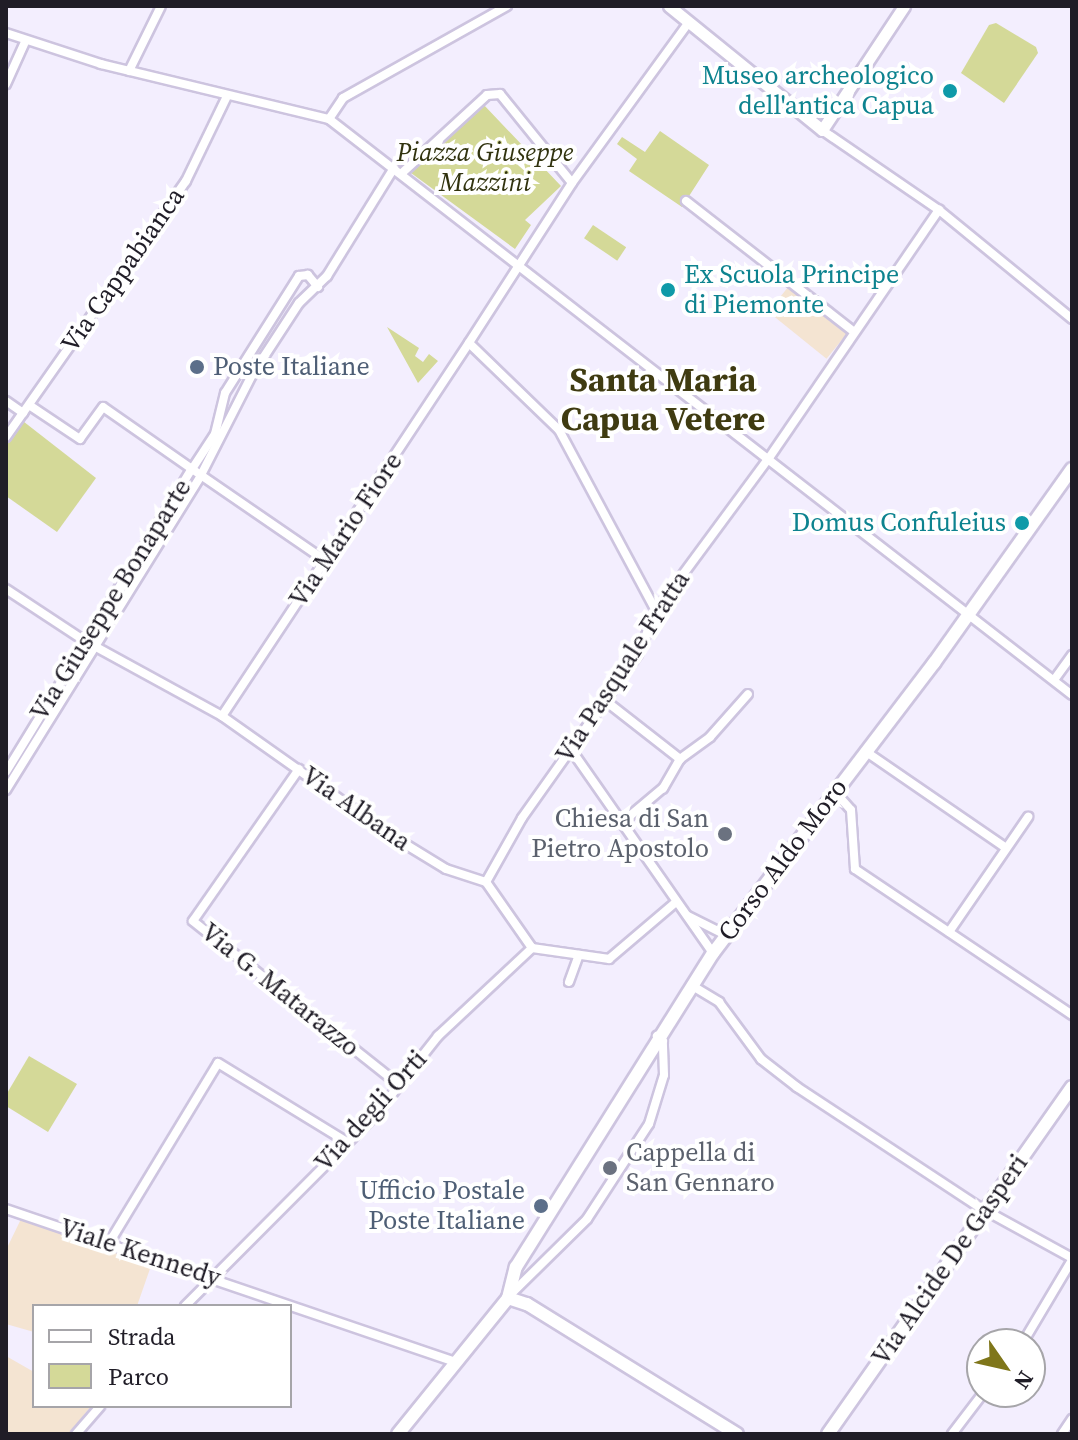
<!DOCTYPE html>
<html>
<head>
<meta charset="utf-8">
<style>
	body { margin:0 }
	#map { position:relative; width:1078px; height:1440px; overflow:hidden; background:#f3eefe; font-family:"Source Serif 4",serif }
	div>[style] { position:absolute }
	.education>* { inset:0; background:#f4e4d2; transform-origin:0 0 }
	.green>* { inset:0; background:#d4d998; transform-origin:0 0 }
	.roads { filter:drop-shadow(2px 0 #cdc4df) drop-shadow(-2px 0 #cdc4df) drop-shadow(0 2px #cdc4df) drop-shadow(0 -2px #cdc4df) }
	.minor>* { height:8px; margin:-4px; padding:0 4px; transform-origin:4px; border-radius:4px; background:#fff }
	.tertiary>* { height:11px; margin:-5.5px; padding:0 5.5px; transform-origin:5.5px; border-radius:5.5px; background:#fff }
	.secondary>* { height:12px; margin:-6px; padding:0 6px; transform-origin:6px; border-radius:6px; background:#fff }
	.dots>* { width:22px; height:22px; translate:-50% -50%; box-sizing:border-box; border:4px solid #fff; border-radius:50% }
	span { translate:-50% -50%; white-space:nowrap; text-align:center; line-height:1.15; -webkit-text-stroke:8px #fff; paint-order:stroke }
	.culture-label { font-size:26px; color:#0d838f }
	.right { translate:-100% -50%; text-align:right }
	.left { translate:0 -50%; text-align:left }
	.park-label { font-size:26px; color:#31330f; font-style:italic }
	.street-label { font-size:26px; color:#201d27 }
	.service-label { font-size:26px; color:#4e5e75 }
	.worship-label { font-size:26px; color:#5b616d }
	.district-label { font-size:34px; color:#3f3b11; font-weight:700 }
	.frame { position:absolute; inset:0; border:8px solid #201d27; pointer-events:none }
	.legend { position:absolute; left:32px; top:1304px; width:260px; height:104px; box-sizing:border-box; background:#fff; border:2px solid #a6a5a9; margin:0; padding:10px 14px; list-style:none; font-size:24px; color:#201d27 }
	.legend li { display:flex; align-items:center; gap:16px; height:40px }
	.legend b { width:40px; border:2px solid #a6a5a9 }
	.north { position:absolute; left:966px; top:1328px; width:80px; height:80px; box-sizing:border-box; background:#fff; border:2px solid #a6a5a9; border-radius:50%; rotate:124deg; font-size:22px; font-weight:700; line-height:32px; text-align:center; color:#201d27 }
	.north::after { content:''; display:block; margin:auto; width:28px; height:36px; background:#7f761a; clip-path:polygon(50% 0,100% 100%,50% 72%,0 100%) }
</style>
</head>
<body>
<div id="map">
	<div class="education">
		<div style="left:789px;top:286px;width:75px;height:33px;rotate:39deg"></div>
		<div style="clip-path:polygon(21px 1219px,152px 1263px,137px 1306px,34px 1306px,34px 1332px,6px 1324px,6px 1250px)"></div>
		<div style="clip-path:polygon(6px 1356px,34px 1372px,34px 1406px,91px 1406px,69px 1434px,6px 1434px)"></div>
	</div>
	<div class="green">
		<div style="clip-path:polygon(996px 23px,1036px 47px,1038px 53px,1004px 103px,961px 73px,989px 25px)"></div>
		<div style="clip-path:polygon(483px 104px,561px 186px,525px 220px,531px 225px,515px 249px,411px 173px)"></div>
		<div style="clip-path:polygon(660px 131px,709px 165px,682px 207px,629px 171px,637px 159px,617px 144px,622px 137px,645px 152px)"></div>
		<div style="left:593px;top:225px;width:40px;height:16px;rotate:34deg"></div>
		<div style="clip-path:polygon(387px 327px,419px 348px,415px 356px,423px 362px,429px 354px,438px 361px,418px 383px)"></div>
		<div style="clip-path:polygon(19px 418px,96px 478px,57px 532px,6px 496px,6px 437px)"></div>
		<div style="clip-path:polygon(29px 1056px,77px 1084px,48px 1132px,6px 1106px,6px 1095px)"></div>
	</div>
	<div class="roads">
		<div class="minor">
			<div style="left:6px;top:33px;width:100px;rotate:18.1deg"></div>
			<div style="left:101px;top:64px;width:235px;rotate:13.6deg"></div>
			<div style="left:329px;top:119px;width:940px;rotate:37.78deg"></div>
			<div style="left:129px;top:71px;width:72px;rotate:-63.8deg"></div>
			<div style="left:6px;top:84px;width:46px;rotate:-65.7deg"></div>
			<div style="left:329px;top:119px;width:25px;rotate:-56deg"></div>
			<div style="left:343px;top:98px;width:188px;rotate:-29.3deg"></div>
			<div style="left:822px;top:130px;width:142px;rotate:34.4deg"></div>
			<div style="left:939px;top:210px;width:172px;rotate:39.3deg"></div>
			<div style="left:402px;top:173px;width:115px;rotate:-42.5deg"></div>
			<div style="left:487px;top:95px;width:13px;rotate:-4deg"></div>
			<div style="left:500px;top:94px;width:114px;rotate:51deg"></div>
			<div style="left:572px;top:183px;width:190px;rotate:122.8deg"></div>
			<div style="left:469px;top:343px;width:125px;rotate:44deg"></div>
			<div style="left:559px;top:430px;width:205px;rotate:61.8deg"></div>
			<div style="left:572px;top:183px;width:199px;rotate:-54deg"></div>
			<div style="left:686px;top:201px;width:213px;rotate:37.9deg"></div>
			<div style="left:318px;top:287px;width:16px;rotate:-130deg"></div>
			<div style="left:308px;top:275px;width:9px;rotate:174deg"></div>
			<div style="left:299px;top:276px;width:138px;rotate:122.3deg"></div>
			<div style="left:225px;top:393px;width:42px;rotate:103.7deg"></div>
			<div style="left:215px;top:434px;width:42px;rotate:123.3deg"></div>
			<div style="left:192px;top:469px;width:163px;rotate:34.5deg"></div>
			<div style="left:6px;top:401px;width:21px;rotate:35deg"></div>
			<div style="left:6px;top:437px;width:313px;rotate:-54.9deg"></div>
			<div style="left:186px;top:181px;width:94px;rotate:-64.2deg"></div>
			<div style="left:6px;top:589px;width:95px;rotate:33.4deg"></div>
			<div style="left:85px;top:641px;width:156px;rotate:28.7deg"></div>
			<div style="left:222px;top:716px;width:208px;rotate:35.2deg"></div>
			<div style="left:392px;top:836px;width:63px;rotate:31.4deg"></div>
			<div style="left:446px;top:869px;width:42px;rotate:18deg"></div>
			<div style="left:486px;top:882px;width:80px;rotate:55.1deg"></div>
			<div style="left:532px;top:948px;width:78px;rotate:8.1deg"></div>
			<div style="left:609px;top:959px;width:88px;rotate:-40.4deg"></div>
			<div style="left:1054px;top:680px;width:31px;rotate:-54deg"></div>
			<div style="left:607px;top:702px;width:93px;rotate:38deg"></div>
			<div style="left:680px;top:759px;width:34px;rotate:120deg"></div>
			<div style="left:663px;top:788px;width:51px;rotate:139.8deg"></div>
			<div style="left:222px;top:716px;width:447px;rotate:-56.5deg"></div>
			<div style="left:572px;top:751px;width:246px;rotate:55.1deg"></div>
			<div style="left:865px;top:751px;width:171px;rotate:34.5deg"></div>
			<div style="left:680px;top:759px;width:37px;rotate:-36deg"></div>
			<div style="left:710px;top:737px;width:57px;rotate:-48.5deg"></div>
			<div style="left:299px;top:769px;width:185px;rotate:124.9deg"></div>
			<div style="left:193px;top:921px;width:263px;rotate:38.5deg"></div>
			<div style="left:6px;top:772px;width:356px;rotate:-58.5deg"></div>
			<div style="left:192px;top:469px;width:108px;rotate:-145.1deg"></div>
			<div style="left:103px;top:407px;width:39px;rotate:126deg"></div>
			<div style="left:80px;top:439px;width:61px;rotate:-146.3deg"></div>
			<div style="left:6px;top:790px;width:370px;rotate:-58.2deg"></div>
			<div style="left:201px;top:475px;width:112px;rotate:-63deg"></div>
			<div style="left:252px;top:375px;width:86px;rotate:-56.9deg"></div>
			<div style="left:299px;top:303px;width:39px;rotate:-44deg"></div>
			<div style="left:327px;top:276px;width:127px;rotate:-58.2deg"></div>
			<div style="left:834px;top:791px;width:25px;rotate:48deg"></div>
			<div style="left:851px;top:810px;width:59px;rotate:86.1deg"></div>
			<div style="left:855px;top:869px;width:262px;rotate:33.9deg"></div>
			<div style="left:486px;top:882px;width:73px;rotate:-60.6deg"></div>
			<div style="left:522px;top:818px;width:201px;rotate:-54.7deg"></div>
			<div style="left:638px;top:654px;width:47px;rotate:-67.3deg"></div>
			<div style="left:656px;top:611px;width:190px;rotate:-53.6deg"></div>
			<div style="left:769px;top:458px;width:301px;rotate:-55.6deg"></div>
			<div style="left:688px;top:916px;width:42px;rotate:26.6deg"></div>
			<div style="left:949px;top:932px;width:140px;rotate:-55.5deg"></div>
			<div style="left:569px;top:982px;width:29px;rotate:-70deg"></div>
			<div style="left:691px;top:985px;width:33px;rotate:31deg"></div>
			<div style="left:719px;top:1002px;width:71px;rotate:53.6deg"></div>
			<div style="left:761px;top:1059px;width:46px;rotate:37.9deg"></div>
			<div style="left:797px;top:1087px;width:218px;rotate:33.4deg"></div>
			<div style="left:979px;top:1207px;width:106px;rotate:28.7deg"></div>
			<div style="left:6px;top:1209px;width:475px;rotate:18.8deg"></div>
			<div style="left:109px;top:1243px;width:210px;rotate:-58.8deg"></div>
			<div style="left:218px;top:1063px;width:151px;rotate:31.5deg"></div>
			<div style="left:508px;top:1297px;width:111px;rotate:-44.6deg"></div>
			<div style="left:587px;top:1219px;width:113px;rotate:-56.9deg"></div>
			<div style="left:649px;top:1124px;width:51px;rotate:-73deg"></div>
			<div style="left:664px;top:1075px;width:34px;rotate:-92deg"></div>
			<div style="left:663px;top:1041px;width:8px;rotate:-140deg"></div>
			<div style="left:185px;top:1306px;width:274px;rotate:-45.1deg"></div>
			<div style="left:378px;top:1112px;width:97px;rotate:-51.7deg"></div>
			<div style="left:438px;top:1036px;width:129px;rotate:-43.1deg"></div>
			<div style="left:1022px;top:1344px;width:98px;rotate:-59.2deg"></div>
			<div style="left:76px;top:1434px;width:37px;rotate:-49deg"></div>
			<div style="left:952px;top:1434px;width:53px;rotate:-52.7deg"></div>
			<div style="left:1062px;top:1434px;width:18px;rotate:-56deg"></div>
		</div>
		<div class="tertiary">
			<div style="left:669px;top:6px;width:197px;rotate:39deg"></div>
			<div style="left:822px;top:130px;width:149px;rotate:-56.5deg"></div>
		</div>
		<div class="secondary">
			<div style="left:508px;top:1298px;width:20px;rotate:18deg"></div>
			<div style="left:527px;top:1304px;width:247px;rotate:31.8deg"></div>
			<div style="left:398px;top:1434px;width:175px;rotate:-51deg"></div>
			<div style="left:508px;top:1298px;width:32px;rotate:-76deg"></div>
			<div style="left:516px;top:1267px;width:371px;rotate:-57.9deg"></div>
			<div style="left:713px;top:953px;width:365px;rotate:-52.7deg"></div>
			<div style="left:934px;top:663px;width:238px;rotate:-54.6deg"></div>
			<div style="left:828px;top:1434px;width:424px;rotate:-54.9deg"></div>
		</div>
	</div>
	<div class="dots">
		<div style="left:950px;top:91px;background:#0f9aa8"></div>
		<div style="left:668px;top:290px;background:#0f9aa8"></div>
		<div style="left:197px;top:367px;background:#5c6f8a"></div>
		<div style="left:1022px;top:523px;background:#0f9aa8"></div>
		<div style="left:725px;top:834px;background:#6b7280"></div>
		<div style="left:610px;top:1168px;background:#6b7280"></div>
		<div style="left:541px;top:1206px;background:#5c6f8a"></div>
	</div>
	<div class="culture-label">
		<span class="right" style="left:934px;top:91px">Museo archeologico<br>dell'antica Capua</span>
		<span class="left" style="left:684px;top:290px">Ex Scuola Principe<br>di Piemonte</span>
		<span class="right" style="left:1006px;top:523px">Domus Confuleius</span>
	</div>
	<div class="park-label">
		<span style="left:485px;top:168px">Piazza Giuseppe<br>Mazzini</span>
	</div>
	<div class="street-label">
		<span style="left:123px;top:270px;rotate:-55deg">Via Cappabianca</span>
		<span style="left:346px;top:530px;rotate:-56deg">Via Mario Fiore</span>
		<span style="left:111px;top:600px;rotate:-58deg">Via Giuseppe Bonaparte</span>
		<span style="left:623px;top:667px;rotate:-57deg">Via Pasquale Fratta</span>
		<span style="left:356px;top:809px;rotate:35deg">Via Albana</span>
		<span style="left:783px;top:860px;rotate:-53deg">Corso Aldo Moro</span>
		<span style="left:280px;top:990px;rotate:39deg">Via G. Matarazzo</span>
		<span style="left:371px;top:1111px;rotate:-48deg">Via degli Orti</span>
		<span style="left:140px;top:1253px;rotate:18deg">Viale Kennedy</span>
		<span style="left:950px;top:1260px;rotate:-55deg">Via Alcide De Gasperi</span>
	</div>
	<div class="service-label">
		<span class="left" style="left:213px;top:367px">Poste Italiane</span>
		<span class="right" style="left:525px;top:1206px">Ufficio Postale<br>Poste Italiane</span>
	</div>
	<div class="worship-label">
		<span class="right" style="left:709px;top:834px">Chiesa di San<br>Pietro Apostolo</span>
		<span class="left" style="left:626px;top:1168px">Cappella di<br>San Gennaro</span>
	</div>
	<div class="district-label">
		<span style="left:663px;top:399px">Santa Maria<br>Capua Vetere</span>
	</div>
	<div class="frame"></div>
	<ul class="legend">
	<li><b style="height:10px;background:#fff"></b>Strada</li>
	<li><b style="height:22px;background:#d4d998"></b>Parco</li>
	</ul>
	<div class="north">N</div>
</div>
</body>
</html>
